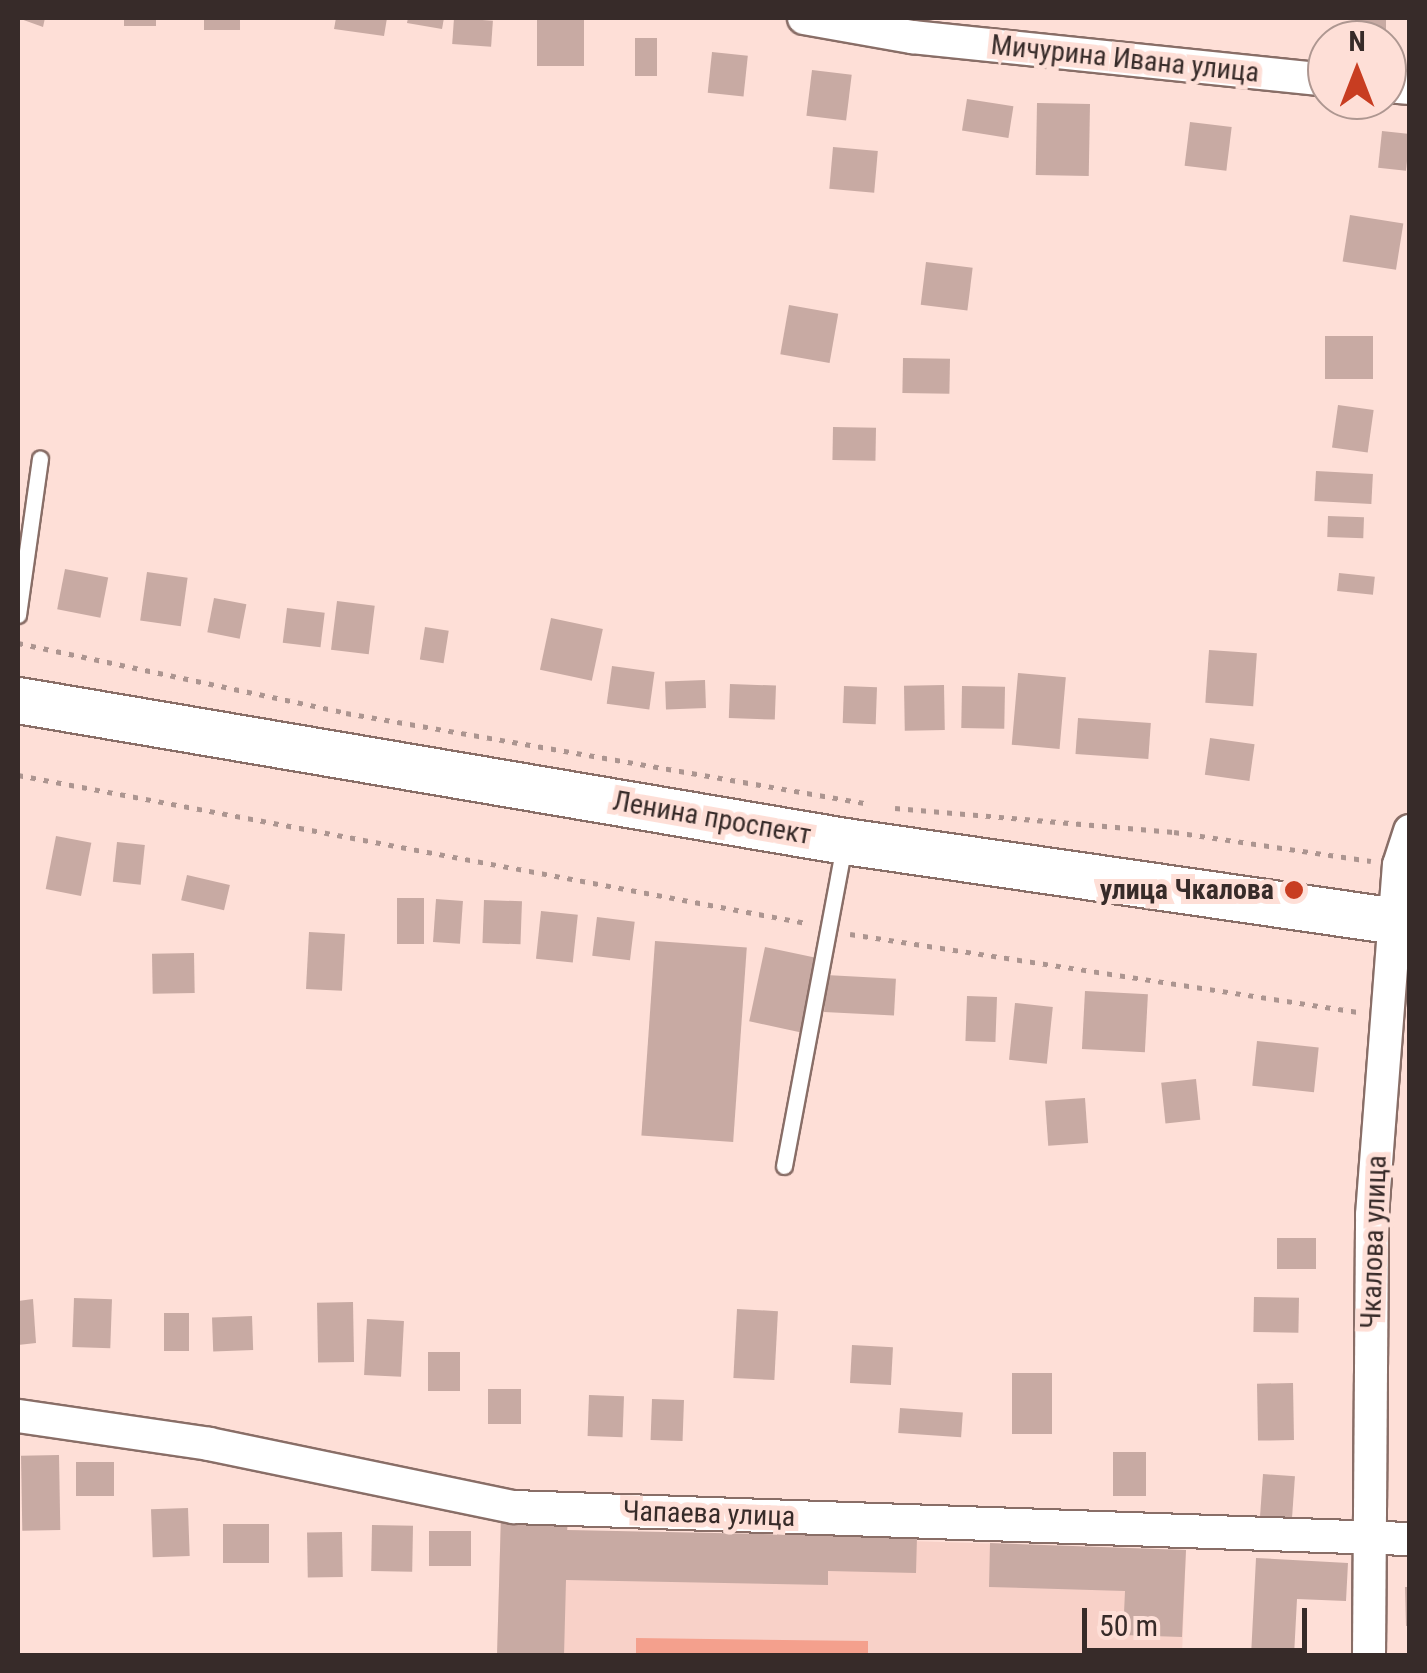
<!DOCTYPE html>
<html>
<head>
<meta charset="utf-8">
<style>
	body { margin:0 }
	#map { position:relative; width:1427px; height:1673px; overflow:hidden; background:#fedfd7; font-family:"Roboto Condensed",sans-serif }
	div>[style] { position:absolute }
	.built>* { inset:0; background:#f8d1c8 }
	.green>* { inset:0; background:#f4a08d }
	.building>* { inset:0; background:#c8aaa3; transform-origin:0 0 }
	.path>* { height:5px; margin-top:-2.5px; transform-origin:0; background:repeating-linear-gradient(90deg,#ac9590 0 5px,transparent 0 13px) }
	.roads { filter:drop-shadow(2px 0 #896e67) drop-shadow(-2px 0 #896e67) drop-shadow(0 2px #896e67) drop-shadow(0 -2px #896e67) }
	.service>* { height:15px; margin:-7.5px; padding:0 7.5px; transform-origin:7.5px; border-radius:7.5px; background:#fff }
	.minor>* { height:32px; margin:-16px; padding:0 16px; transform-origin:16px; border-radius:16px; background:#fff }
	.secondary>* { height:45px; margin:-22.5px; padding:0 22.5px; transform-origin:22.5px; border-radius:22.5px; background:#fff }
	.dots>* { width:28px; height:28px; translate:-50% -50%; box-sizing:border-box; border:5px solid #fedfd7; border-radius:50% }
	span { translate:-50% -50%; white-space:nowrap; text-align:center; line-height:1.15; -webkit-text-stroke:10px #fedfd7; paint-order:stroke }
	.street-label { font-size:28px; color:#372b29 }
	.poi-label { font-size:28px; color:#372b29; font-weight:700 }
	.right { translate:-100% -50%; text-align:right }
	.frame { position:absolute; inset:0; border:20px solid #372b29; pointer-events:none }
	.north { position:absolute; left:1307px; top:20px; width:100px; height:100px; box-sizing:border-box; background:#fedfd7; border:2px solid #ae9791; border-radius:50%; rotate:0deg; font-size:28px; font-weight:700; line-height:40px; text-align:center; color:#372b29 }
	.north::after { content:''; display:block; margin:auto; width:35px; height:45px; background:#c83d21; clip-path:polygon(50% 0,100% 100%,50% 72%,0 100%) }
	.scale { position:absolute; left:1082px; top:1608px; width:225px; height:45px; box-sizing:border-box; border:5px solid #372b29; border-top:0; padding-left:12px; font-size:30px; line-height:35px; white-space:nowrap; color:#372b29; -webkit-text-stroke:8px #fedfd7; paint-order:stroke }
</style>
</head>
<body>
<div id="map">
	<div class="built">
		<div style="clip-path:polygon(501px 1515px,568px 1517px,568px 1530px,1186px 1550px,1182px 1655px,497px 1656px)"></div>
	</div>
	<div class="green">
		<div style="clip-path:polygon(636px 1638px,868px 1641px,868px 1655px,636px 1655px)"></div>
	</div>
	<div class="building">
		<div style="clip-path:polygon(18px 18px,45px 18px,43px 27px)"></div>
		<div style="left:124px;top:18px;width:32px;height:8px"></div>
		<div style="left:204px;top:18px;width:36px;height:12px"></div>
		<div style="clip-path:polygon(336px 18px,387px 18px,384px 36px,334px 29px)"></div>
		<div style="clip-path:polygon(408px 18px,444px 18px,442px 29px,407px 23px)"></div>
		<div style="left:454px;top:18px;width:39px;height:26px;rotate:4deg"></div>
		<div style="left:537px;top:18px;width:47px;height:48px"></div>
		<div style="left:1355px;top:18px;width:31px;height:16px"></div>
		<div style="left:635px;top:38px;width:22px;height:38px"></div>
		<div style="left:712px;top:52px;width:36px;height:41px;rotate:6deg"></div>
		<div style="left:812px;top:70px;width:40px;height:46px;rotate:7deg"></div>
		<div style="left:967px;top:99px;width:47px;height:32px;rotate:9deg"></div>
		<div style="left:1037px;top:103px;width:53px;height:72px;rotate:1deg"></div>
		<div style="left:1190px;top:122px;width:42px;height:44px;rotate:7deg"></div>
		<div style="left:1382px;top:131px;width:28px;height:37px;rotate:6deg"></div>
		<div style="left:833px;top:147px;width:45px;height:42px;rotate:5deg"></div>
		<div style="left:1350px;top:215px;width:54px;height:47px;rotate:9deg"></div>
		<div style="left:926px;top:262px;width:47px;height:43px;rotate:7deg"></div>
		<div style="left:789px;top:305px;width:50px;height:50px;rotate:10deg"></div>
		<div style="left:1373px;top:336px;width:43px;height:48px;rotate:90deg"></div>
		<div style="left:903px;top:358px;width:47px;height:35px;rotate:1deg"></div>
		<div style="left:1338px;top:405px;width:36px;height:43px;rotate:8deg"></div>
		<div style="left:833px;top:427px;width:43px;height:33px;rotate:1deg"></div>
		<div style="left:1316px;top:471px;width:57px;height:30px;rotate:3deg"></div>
		<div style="left:1328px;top:516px;width:36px;height:21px;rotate:2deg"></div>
		<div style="left:65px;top:569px;width:44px;height:41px;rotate:11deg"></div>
		<div style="left:147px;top:572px;width:41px;height:49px;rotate:8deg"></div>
		<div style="left:1339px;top:573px;width:36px;height:18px;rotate:6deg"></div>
		<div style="left:214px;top:598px;width:33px;height:35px;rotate:11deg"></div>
		<div style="left:337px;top:601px;width:38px;height:49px;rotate:7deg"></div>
		<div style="left:287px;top:608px;width:38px;height:35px;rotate:7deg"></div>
		<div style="left:551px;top:618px;width:53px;height:53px;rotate:12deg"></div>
		<div style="left:425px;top:627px;width:24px;height:33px;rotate:9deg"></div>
		<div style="left:1209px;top:650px;width:48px;height:53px;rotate:4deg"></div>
		<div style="left:612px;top:666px;width:43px;height:38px;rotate:8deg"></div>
		<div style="left:1018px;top:673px;width:48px;height:72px;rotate:5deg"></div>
		<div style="left:705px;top:680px;width:28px;height:40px;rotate:88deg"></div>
		<div style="left:730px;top:684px;width:46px;height:34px;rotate:2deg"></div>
		<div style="left:944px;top:685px;width:45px;height:40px;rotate:89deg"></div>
		<div style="left:844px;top:686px;width:33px;height:37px;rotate:2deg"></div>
		<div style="left:962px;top:686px;width:43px;height:42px;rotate:1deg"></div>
		<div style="left:1078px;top:718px;width:73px;height:36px;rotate:4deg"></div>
		<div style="left:1210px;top:738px;width:45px;height:37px;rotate:8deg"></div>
		<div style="left:56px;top:836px;width:36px;height:54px;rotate:11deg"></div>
		<div style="left:117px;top:842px;width:28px;height:40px;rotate:6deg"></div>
		<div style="left:187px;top:875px;width:44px;height:26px;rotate:13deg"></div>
		<div style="left:397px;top:898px;width:27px;height:46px"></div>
		<div style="left:436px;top:899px;width:27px;height:43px;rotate:4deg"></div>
		<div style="left:484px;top:900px;width:38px;height:43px;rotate:2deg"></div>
		<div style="left:541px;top:911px;width:37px;height:48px;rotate:6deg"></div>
		<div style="left:597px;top:917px;width:38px;height:39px;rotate:7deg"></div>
		<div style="left:309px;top:932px;width:36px;height:57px;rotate:3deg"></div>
		<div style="left:655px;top:941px;width:92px;height:195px;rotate:4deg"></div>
		<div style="left:765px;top:947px;width:52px;height:76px;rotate:12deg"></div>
		<div style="left:194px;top:953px;width:40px;height:42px;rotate:89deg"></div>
		<div style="left:826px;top:975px;width:70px;height:37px;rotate:3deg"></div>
		<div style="left:1085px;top:991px;width:63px;height:58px;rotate:3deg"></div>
		<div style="left:967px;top:996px;width:30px;height:45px;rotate:2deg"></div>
		<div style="left:1015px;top:1003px;width:38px;height:57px;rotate:6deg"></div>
		<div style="left:1257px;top:1041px;width:62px;height:45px;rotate:6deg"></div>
		<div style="left:1196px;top:1079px;width:41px;height:35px;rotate:84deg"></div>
		<div style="left:1085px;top:1098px;width:45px;height:40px;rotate:86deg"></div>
		<div style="left:1277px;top:1238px;width:39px;height:31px"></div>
		<div style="left:1254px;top:1297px;width:45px;height:35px;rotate:1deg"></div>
		<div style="left:74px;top:1298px;width:38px;height:49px;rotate:2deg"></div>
		<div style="clip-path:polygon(33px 1299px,36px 1343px,18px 1345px,18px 1301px)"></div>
		<div style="left:353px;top:1302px;width:60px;height:36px;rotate:89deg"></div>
		<div style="left:737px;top:1309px;width:41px;height:69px;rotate:3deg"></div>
		<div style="left:164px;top:1313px;width:25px;height:38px"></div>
		<div style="left:252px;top:1316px;width:34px;height:40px;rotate:88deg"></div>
		<div style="left:367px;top:1319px;width:37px;height:56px;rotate:3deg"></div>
		<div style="left:852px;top:1345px;width:41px;height:38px;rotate:3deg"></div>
		<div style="left:428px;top:1352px;width:32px;height:39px"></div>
		<div style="left:1012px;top:1373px;width:40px;height:61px"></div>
		<div style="left:1293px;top:1383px;width:57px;height:36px;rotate:89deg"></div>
		<div style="left:488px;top:1389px;width:33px;height:35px"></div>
		<div style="left:589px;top:1395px;width:35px;height:41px;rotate:2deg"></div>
		<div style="left:652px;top:1399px;width:32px;height:41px;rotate:2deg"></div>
		<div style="left:900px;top:1408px;width:63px;height:25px;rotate:4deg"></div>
		<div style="left:1113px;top:1452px;width:33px;height:44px"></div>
		<div style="left:59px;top:1455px;width:75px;height:38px;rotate:89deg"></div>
		<div style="left:76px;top:1462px;width:38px;height:34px"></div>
		<div style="left:1263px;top:1474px;width:32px;height:43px;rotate:4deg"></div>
		<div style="left:188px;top:1508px;width:48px;height:37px;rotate:88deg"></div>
		<div style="clip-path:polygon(501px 1515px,568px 1517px,567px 1530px,917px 1537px,916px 1573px,828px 1571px,828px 1585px,566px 1580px,564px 1656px,497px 1656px)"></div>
		<div style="left:269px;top:1524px;width:39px;height:46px;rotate:90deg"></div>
		<div style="left:372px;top:1525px;width:41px;height:46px;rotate:1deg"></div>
		<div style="left:471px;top:1531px;width:35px;height:42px;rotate:90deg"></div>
		<div style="left:342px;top:1532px;width:45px;height:35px;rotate:89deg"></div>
		<div style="clip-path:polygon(990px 1543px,1186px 1550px,1182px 1637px,1123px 1635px,1125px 1591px,989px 1587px)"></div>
		<div style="clip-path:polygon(1256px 1558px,1348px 1563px,1346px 1601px,1297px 1599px,1294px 1656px,1251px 1656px)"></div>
		<div style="clip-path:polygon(1405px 1587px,1410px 1587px,1410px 1626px,1406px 1626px)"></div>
	</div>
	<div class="path">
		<div style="left:18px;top:643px;width:335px;rotate:12deg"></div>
		<div style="left:346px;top:713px;width:526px;rotate:9.86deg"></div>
		<div style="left:18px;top:775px;width:802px;rotate:10.64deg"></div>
		<div style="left:895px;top:808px;width:280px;rotate:4.9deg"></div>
		<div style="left:1174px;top:832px;width:199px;rotate:8.4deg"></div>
		<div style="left:850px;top:934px;width:514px;rotate:8.73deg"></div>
	</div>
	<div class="roads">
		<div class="service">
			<div style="left:18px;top:615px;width:158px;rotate:-82deg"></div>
			<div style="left:784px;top:1166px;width:327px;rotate:-79.4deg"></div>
		</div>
		<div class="minor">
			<div style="left:804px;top:18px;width:110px;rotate:10deg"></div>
			<div style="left:912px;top:37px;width:417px;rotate:5.9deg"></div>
			<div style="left:1387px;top:86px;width:23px;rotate:5deg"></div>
			<div style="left:18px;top:1416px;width:193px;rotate:8.3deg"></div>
			<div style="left:209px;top:1444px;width:311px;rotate:11.7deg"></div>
			<div style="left:514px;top:1507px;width:897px;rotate:2.05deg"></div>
			<div style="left:1369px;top:1656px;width:441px;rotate:-89.6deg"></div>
			<div style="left:1372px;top:1215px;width:351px;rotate:-85.6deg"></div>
			<div style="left:1399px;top:865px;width:36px;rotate:-72deg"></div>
		</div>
		<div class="secondary">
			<div style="left:18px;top:700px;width:839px;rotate:9.68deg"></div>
			<div style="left:845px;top:841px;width:571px;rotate:8.26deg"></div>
		</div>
	</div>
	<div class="dots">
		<div style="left:1294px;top:890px;background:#c83d21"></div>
	</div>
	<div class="street-label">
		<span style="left:1125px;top:59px;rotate:6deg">Мичурина Ивана улица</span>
		<span style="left:712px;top:818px;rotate:10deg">Ленина проспект</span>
		<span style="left:1374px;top:1242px;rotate:-88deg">Чкалова улица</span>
		<span style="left:709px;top:1514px;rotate:2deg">Чапаева улица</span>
	</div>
	<div class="poi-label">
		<span class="right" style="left:1274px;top:890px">улица Чкалова</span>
	</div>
	<div class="frame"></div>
	<div class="north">N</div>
	<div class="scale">50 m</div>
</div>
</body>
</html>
